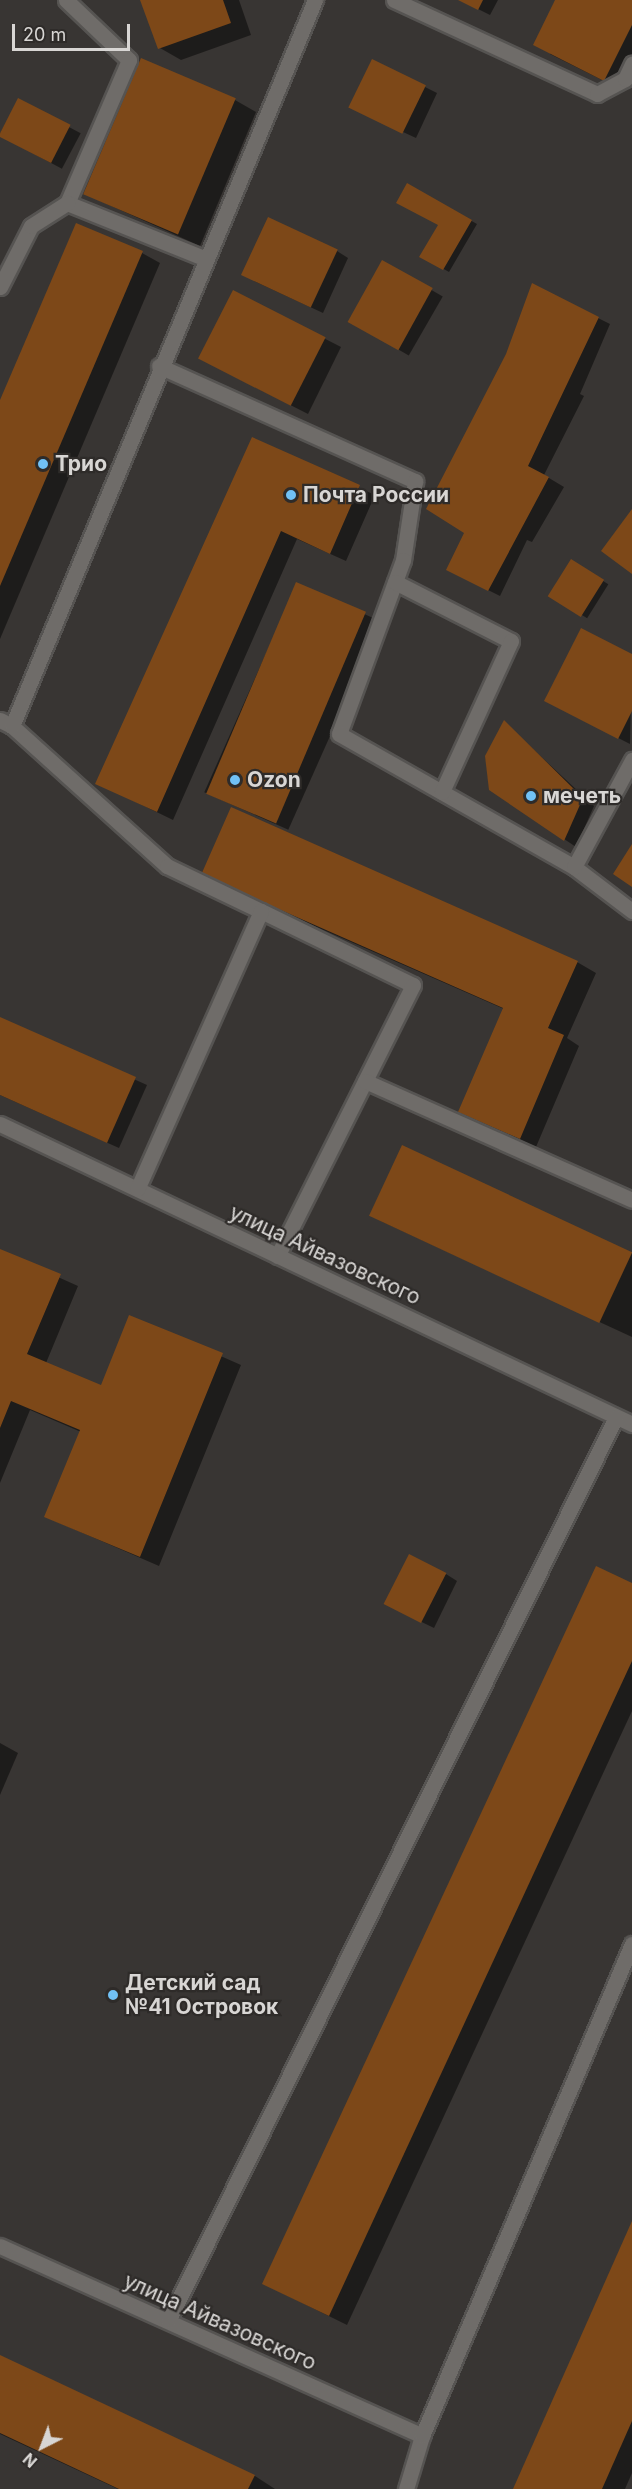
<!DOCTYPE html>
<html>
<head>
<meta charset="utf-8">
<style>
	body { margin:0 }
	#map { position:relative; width:632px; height:2489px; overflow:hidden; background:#383533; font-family:Inter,sans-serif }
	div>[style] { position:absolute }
	.shadow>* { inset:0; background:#0007; transform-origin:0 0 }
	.building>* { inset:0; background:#7d4818; transform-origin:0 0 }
	.roads { filter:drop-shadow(2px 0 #565452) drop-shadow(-2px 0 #565452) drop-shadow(0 2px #565452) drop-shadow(0 -2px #565452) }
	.service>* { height:15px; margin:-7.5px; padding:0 7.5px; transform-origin:7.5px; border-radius:7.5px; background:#6f6c69 }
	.minor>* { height:15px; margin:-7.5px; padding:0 7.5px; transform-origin:7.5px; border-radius:7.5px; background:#6f6c69 }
	.dots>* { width:16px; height:16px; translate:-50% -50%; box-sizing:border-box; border:3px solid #2e2b29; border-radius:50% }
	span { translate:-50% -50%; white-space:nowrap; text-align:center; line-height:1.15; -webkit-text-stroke:4.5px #2e2b29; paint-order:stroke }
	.poi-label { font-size:21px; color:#d8d6d4; font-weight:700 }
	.left { translate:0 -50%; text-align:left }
	.street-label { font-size:21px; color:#d8d6d4 }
	.north { position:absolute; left:12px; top:2417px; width:60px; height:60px; -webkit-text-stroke:4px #2e2b29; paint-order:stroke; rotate:222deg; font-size:16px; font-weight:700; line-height:24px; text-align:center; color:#d8d6d4 }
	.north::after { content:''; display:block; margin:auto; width:21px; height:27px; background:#d8d6d4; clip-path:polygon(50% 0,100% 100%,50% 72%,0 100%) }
	.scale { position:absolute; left:12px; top:24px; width:118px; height:27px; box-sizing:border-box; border:3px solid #d8d6d4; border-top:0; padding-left:8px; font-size:18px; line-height:21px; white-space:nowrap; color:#d8d6d4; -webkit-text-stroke:4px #2e2b29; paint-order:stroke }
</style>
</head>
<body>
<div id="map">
	<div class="shadow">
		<div style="clip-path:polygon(142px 0,239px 0,251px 35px,181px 60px,160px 48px)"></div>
		<div style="clip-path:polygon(460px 0,498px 0,490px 15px)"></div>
		<div style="clip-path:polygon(557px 0,632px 0,632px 65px,620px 89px,550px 54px)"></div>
		<div style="clip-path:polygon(373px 61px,437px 93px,416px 138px,364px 114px)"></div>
		<div style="left:18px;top:100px;width:71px;height:40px;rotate:28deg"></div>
		<div style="clip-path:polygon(235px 100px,256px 112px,200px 246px,85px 194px)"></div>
		<div style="clip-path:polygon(407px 185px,477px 224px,449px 272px,421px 256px,440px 224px)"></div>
		<div style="clip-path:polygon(337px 251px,348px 258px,323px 313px,254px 281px)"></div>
		<div style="clip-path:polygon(142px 253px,160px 263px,0 639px,0 403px)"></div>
		<div style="left:383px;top:262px;width:69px;height:68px;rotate:30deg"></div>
		<div style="clip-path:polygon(234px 292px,341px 347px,308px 414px,216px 367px)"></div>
		<div style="clip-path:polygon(598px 318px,610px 324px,580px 394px,584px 396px,544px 475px,564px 487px,532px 542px,527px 540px,500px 596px,460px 576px)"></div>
		<div style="clip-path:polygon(252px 439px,375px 495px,346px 561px,297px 539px,173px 820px,97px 783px)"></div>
		<div style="left:571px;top:561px;width:44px;height:40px;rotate:32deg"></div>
		<div style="left:297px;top:584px;width:92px;height:228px;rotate:24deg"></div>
		<div style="clip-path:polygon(632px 656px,630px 744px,557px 707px)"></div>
		<div style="clip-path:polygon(505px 723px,594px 806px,576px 847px,490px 789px)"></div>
		<div style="clip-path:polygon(221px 885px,577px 962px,596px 973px,567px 1038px,579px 1046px,536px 1147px,460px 1112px,504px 1009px)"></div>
		<div style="clip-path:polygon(0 1019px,147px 1085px,119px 1148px,0 1095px)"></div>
		<div style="clip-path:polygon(372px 1216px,632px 1253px,632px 1337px,383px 1222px)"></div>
		<div style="clip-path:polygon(0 1251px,78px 1286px,46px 1363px,102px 1387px,130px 1316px,241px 1365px,159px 1566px,46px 1517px,81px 1432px,30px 1410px,0 1483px)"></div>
		<div style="clip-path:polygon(446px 1574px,457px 1581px,434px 1628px,397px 1610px)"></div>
		<div style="clip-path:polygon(632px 1584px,632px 1711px,347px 2325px,264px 2284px)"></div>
		<div style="clip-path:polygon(0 1743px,18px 1753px,0 1795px)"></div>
		<div style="clip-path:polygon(632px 2224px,632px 2473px,625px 2489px,514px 2489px)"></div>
		<div style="clip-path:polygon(0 2356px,255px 2476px,275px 2489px,118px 2489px,0 2434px)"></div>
	</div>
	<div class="building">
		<div style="clip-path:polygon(140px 0,223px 0,231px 23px,158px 49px)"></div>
		<div style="clip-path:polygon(458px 0,483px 0,478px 10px)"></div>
		<div style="clip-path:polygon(555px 0,632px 0,632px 25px,604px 81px,533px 45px)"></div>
		<div style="left:141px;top:58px;width:103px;height:148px;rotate:23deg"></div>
		<div style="left:372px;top:59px;width:60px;height:54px;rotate:26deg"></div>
		<div style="left:18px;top:98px;width:59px;height:43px;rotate:27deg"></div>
		<div style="clip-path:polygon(407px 183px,472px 220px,443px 270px,419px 257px,438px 225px,396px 203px)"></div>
		<div style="left:268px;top:217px;width:77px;height:64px;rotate:25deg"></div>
		<div style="clip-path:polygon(76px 223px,143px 251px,0 586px,0 400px)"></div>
		<div style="left:382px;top:260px;width:58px;height:71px;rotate:29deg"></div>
		<div style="clip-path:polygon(532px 283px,599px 317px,528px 466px,549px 477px,488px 591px,446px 570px,464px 533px,426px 509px,506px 354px)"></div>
		<div style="left:233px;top:290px;width:104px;height:77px;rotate:27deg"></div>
		<div style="clip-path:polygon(252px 437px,360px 485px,330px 554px,281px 531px,157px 812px,95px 784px)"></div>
		<div style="clip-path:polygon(632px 509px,632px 574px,601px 551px)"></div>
		<div style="left:571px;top:559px;width:39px;height:44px;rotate:32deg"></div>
		<div style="left:296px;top:582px;width:76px;height:230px;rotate:23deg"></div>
		<div style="clip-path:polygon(581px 628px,632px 654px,632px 711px,618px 739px,544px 701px)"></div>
		<div style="clip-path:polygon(504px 720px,583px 798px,564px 841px,489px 790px,485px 756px)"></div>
		<div style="clip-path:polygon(231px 807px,578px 961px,548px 1028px,564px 1035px,520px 1139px,458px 1112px,503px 1008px,201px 875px)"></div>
		<div style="clip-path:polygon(632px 844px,632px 887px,613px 874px)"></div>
		<div style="clip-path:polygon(0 1017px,136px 1077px,107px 1143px,0 1095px)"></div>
		<div style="left:402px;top:1145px;width:254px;height:78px;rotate:25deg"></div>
		<div style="clip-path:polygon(0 1249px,61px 1274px,27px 1354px,101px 1385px,129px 1315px,223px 1353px,140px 1557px,44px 1517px,80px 1430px,11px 1401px,0 1428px)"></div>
		<div style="left:409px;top:1554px;width:42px;height:56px;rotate:27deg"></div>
		<div style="clip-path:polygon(596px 1566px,632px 1583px,632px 1661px,329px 2316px,262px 2284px)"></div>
		<div style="clip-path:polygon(632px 2221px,632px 2421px,602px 2489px,513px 2489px)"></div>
		<div style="clip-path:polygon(0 2355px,255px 2475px,248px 2489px,119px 2489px,0 2433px)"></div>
	</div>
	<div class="roads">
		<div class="service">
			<div style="left:66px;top:0;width:87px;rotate:43.6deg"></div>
			<div style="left:129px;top:60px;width:156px;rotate:113.4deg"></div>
			<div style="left:67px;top:203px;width:150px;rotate:21.9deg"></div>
			<div style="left:394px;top:0;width:224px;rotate:24.8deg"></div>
			<div style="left:597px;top:94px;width:32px;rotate:-28deg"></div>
			<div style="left:625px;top:79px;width:17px;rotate:-65deg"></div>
			<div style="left:0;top:287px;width:68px;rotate:-63.1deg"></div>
			<div style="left:31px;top:226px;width:43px;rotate:-32.6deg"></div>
			<div style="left:159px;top:366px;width:281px;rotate:24.2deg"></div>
			<div style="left:415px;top:481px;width:80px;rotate:98.6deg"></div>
			<div style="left:403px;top:560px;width:185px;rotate:110.2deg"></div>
			<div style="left:339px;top:734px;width:270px;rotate:29.5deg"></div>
			<div style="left:574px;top:867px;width:73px;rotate:37.2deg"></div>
			<div style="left:395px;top:582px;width:130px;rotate:27deg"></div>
			<div style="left:511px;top:641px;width:166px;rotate:114.6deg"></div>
			<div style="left:574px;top:867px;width:122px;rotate:-61.5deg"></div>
			<div style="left:261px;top:911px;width:169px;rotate:26deg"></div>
			<div style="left:413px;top:985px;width:303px;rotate:116.6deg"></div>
			<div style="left:365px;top:1081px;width:292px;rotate:24deg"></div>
			<div style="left:0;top:1124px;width:700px;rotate:25.39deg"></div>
			<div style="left:0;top:2246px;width:463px;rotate:24.2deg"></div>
			<div style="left:168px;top:2321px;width:1009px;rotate:-63.64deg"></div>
			<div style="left:406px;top:2489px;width:55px;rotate:-73.2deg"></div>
			<div style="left:422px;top:2436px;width:535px;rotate:-66.89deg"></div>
		</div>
		<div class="minor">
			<div style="left:0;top:720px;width:13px;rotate:27deg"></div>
			<div style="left:12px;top:726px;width:209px;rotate:42.1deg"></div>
			<div style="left:167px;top:866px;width:104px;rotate:25.6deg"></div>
			<div style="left:261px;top:911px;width:304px;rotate:114deg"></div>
			<div style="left:12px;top:726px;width:787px;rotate:-67.35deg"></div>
		</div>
	</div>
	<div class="dots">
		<div style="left:43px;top:464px;background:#71c1f5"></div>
		<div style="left:291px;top:495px;background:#71c1f5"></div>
		<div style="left:235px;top:780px;background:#71c1f5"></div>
		<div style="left:531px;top:796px;background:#71c1f5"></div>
		<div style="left:113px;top:1995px;background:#71c1f5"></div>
	</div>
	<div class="poi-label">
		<span class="left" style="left:55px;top:464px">Трио</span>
		<span class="left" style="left:303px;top:495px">Почта России</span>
		<span class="left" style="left:247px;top:780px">Ozon</span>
		<span class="left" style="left:543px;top:796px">мечеть</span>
		<span class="left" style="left:125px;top:1995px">Детский сад<br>№41 Островок</span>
	</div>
	<div class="street-label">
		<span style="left:325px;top:1255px;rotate:25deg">улица Айвазовского</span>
		<span style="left:220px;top:2322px;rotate:24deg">улица Айвазовского</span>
	</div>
	<div class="north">N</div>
	<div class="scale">20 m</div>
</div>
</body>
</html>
